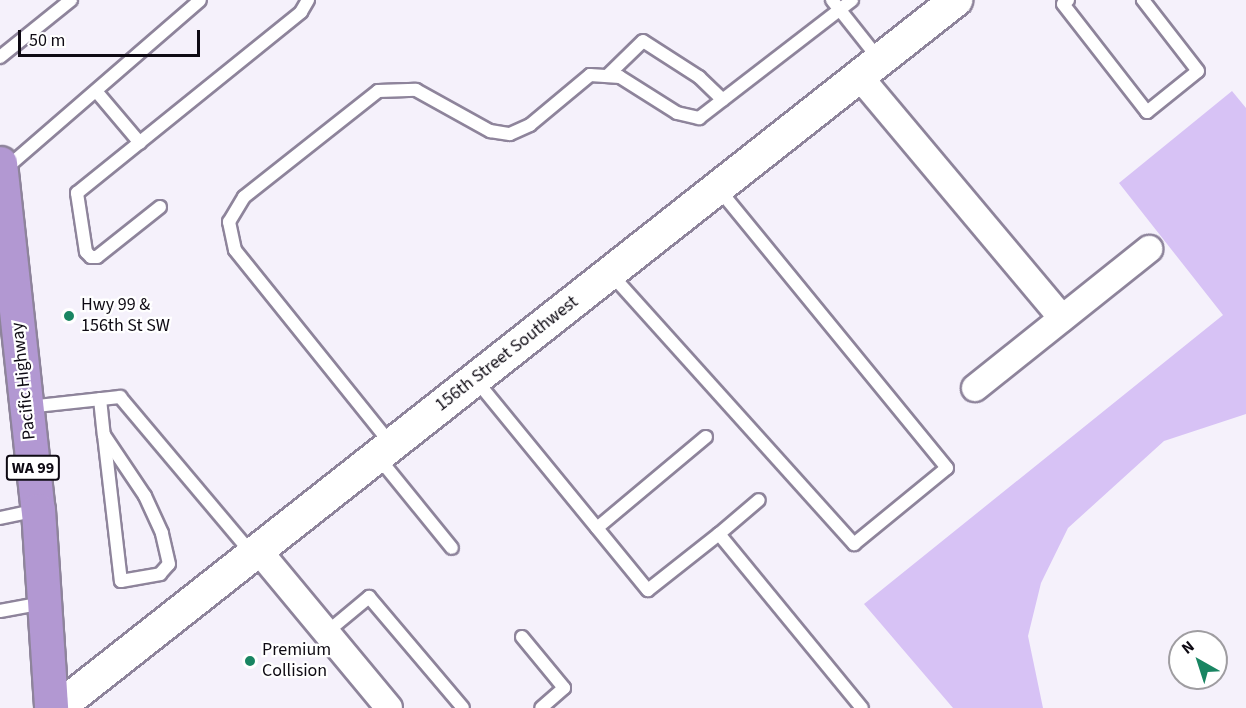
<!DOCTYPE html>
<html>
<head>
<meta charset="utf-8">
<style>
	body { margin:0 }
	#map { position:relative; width:1246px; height:708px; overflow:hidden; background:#f5f1fb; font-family:"Source Sans 3",sans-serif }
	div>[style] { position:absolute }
	.green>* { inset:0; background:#d7c2f5 }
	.roads { filter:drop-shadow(2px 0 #8e849b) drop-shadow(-2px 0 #8e849b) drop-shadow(0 2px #8e849b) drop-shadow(0 -2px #8e849b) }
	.service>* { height:12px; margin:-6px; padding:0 6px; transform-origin:6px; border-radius:6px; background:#fff }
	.minor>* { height:26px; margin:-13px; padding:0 13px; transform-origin:13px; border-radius:13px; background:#fff }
	.tertiary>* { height:32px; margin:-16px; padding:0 16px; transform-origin:16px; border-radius:16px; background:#fff }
	.trunk>* { height:33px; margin:-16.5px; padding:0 16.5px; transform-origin:16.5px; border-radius:16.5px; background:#b298d2 }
	.dots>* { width:16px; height:16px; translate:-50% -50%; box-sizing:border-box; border:3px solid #fff; border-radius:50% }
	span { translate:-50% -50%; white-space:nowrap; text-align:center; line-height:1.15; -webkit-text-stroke:4.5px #fff; paint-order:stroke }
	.shield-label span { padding:2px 4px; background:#fff; border:2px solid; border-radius:4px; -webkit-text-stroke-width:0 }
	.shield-label { font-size:16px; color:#0e0a13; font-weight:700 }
	.poi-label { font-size:18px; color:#0e0a13 }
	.left { translate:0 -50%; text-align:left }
	.street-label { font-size:18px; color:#0e0a13 }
	.north { position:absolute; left:1168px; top:630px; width:60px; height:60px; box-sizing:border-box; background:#fff; border:2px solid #9f9da1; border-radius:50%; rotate:321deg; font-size:16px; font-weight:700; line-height:24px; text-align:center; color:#0e0a13 }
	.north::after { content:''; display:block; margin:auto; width:21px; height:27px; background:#198562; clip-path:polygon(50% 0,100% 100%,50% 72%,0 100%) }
	.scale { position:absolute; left:18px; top:30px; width:182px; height:27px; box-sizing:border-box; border:3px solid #0e0a13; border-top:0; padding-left:8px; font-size:18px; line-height:21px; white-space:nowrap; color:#0e0a13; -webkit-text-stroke:4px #fff; paint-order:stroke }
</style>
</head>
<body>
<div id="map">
	<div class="green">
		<div style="clip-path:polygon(1232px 91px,1246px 108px,1246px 414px,1164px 441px,1068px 528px,1041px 583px,1028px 636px,1043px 708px,953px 708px,864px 604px,1223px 315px,1119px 183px)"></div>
	</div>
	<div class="roads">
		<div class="service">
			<div style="left:832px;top:0;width:75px;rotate:51.5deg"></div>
			<div style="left:1068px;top:0;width:6px;rotate:141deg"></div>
			<div style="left:1063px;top:4px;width:137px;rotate:52.1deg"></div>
			<div style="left:1147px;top:112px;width:65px;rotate:-38.8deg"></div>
			<div style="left:1198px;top:71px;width:90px;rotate:-127.8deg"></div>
			<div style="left:0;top:57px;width:91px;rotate:-38.8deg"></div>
			<div style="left:607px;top:76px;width:50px;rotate:-44.2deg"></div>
			<div style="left:643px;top:41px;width:67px;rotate:32.7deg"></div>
			<div style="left:699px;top:77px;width:33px;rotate:44deg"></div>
			<div style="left:96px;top:91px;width:68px;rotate:49.8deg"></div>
			<div style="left:4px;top:170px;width:259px;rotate:-40.9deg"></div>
			<div style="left:160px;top:207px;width:80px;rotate:141.6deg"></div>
			<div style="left:97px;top:257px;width:6px;rotate:180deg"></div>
			<div style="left:91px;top:257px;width:7px;rotate:-135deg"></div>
			<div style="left:86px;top:252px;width:60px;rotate:-98.7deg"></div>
			<div style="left:77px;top:193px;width:288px;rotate:-38.9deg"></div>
			<div style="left:301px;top:12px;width:14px;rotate:-60deg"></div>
			<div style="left:610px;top:273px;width:365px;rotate:48deg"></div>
			<div style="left:854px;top:544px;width:120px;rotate:-39.3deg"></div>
			<div style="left:947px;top:468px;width:360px;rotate:-129.3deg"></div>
			<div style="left:475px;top:379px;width:273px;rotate:50.7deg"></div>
			<div style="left:648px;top:590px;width:90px;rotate:-38.3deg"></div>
			<div style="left:719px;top:534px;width:225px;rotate:50.6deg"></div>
			<div style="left:100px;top:399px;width:36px;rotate:84deg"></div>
			<div style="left:104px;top:435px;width:147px;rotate:83.4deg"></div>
			<div style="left:121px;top:581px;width:40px;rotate:-10deg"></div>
			<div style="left:160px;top:574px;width:13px;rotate:-48deg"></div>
			<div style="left:169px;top:564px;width:32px;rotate:-103deg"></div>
			<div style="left:162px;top:533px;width:41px;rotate:-114.7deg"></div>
			<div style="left:145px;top:496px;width:73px;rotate:-123.9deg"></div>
			<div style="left:28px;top:407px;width:93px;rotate:-6.2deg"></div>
			<div style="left:120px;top:397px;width:205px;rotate:49.9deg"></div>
			<div style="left:391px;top:444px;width:249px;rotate:-128.8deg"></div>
			<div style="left:235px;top:250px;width:29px;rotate:-102deg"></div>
			<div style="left:229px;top:222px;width:29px;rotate:-59deg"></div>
			<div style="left:244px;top:197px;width:171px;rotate:-38.3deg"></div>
			<div style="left:378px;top:91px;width:38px;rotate:-2deg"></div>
			<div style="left:416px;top:90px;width:85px;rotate:29deg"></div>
			<div style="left:490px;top:131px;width:20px;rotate:9deg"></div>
			<div style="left:510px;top:134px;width:22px;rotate:-24deg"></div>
			<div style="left:530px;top:125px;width:78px;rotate:-39.8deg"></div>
			<div style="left:590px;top:75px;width:30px;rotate:4deg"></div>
			<div style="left:620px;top:77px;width:67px;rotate:32.3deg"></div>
			<div style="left:677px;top:113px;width:23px;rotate:13deg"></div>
			<div style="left:699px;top:118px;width:193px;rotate:-37.6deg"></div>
			<div style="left:378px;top:457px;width:117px;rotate:50.9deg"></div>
			<div style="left:0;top:518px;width:38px;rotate:-12deg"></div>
			<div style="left:597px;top:528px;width:142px;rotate:-39.9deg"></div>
			<div style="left:719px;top:534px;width:52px;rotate:-40.4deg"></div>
			<div style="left:0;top:611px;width:44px;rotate:-10.5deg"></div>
			<div style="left:327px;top:632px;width:55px;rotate:-39.8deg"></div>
			<div style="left:369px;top:597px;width:145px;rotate:49.7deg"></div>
			<div style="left:522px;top:637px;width:66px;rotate:50.5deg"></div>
			<div style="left:564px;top:688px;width:30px;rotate:139deg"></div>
		</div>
		<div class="minor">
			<div style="left:859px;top:76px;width:316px;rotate:50deg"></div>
			<div style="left:975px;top:388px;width:223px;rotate:-38.6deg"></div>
			<div style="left:258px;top:550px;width:205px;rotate:50.3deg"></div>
		</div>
		<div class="tertiary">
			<div style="left:58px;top:708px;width:1144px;rotate:-38.25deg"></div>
		</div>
		<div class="trunk">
			<div style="left:0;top:163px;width:349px;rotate:83.8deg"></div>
			<div style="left:38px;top:510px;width:198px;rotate:86.2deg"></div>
		</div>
	</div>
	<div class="dots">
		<div style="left:69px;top:316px;background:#198562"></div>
		<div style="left:250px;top:661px;background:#198562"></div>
	</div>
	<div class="shield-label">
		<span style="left:33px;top:468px">WA 99</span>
	</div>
	<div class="poi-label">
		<span class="left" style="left:81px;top:316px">Hwy 99 &amp;<br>156th St SW</span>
		<span class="left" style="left:262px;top:661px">Premium<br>Collision</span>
	</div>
	<div class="street-label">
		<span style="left:507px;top:354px;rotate:-38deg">156th Street Southwest</span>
		<span style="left:24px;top:381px;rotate:-96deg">Pacific Highway</span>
	</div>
	<div class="north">N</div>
	<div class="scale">50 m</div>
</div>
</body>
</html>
